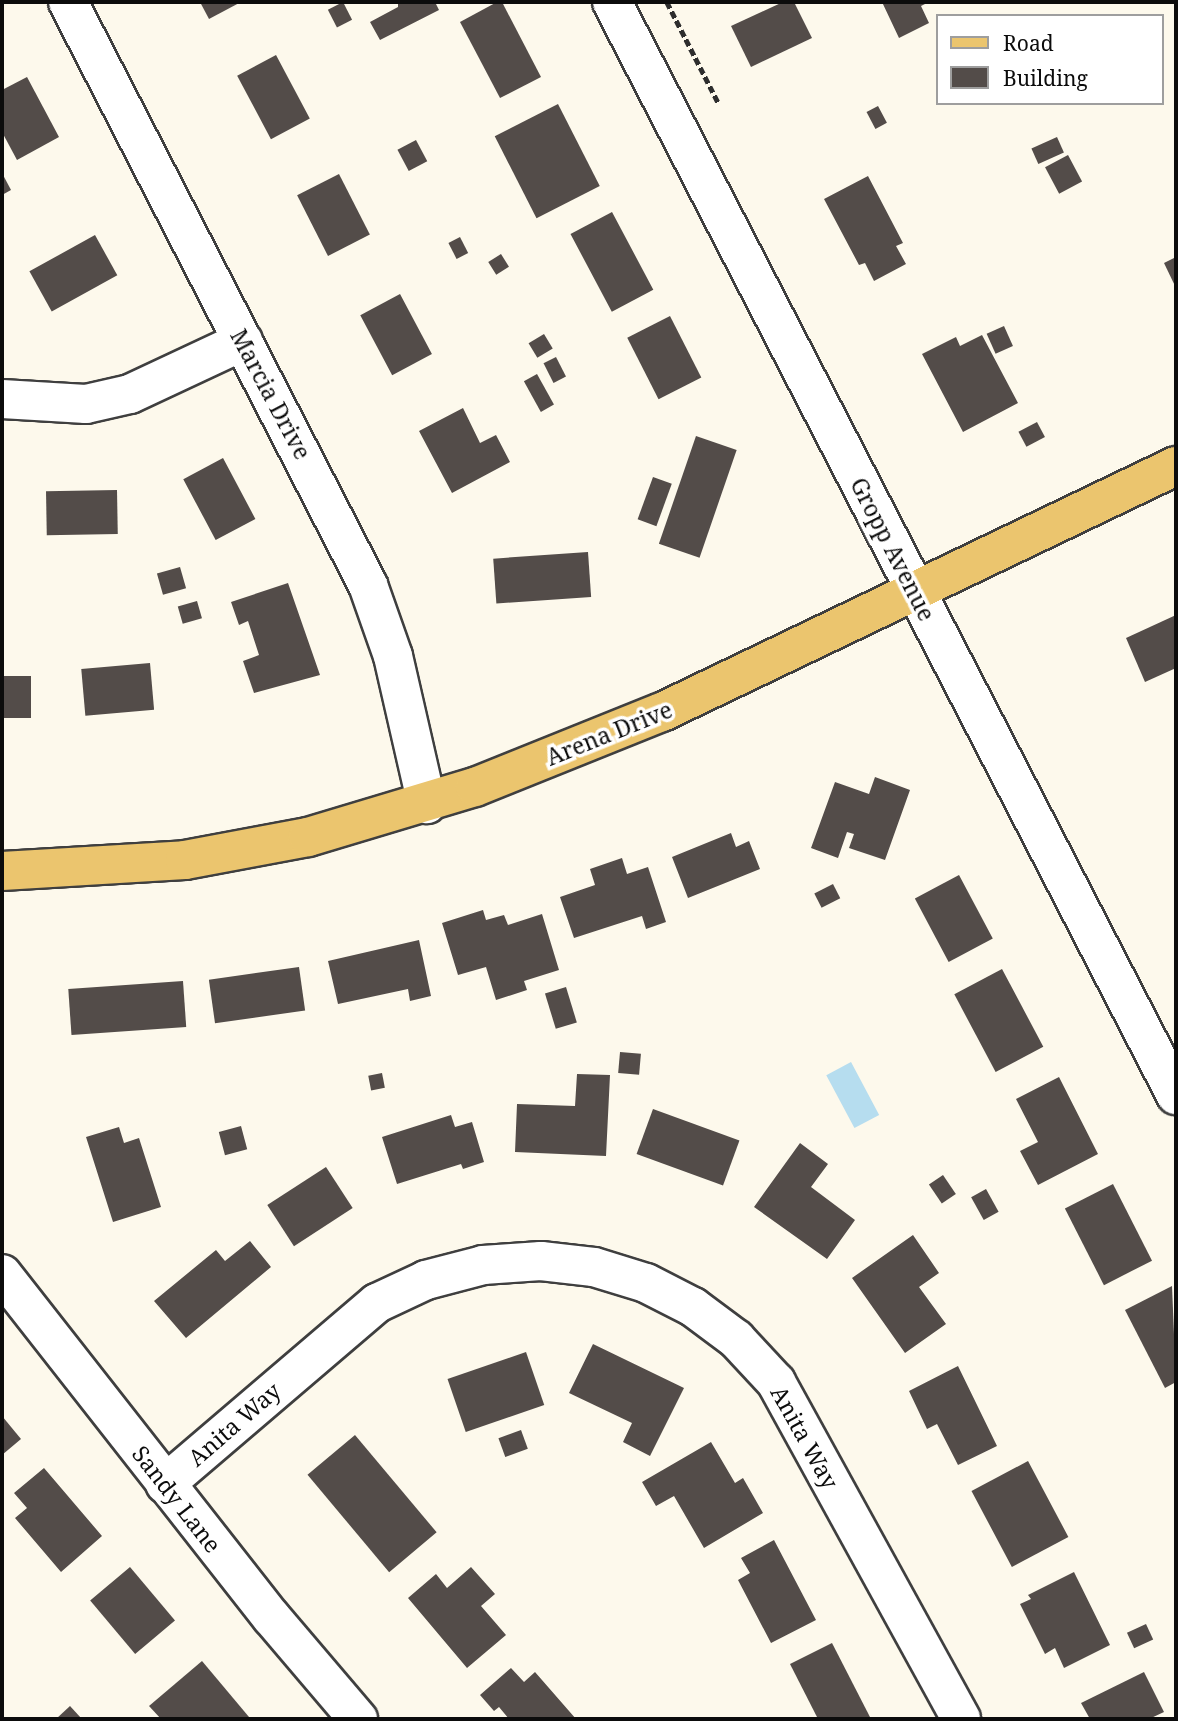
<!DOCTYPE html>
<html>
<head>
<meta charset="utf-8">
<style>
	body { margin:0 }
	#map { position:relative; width:1178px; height:1721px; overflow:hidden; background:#fdf9ec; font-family:"Noto Serif",serif }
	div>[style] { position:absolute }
	.water>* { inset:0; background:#b6ddef; transform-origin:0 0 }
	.building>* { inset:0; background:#534c49; transform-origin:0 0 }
	.path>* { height:4.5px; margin-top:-2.25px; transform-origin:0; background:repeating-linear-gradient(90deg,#2e2e2e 0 7px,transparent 0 10.5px) }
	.roads { filter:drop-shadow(2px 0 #3f3f3f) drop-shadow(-2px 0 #3f3f3f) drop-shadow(0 2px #3f3f3f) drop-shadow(0 -2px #3f3f3f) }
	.minor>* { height:38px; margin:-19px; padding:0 19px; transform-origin:19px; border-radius:19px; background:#fff }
	.major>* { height:38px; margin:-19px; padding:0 19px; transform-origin:19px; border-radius:19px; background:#ebc56e }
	span { translate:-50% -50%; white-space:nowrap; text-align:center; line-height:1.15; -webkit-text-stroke:7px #fff; paint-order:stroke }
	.street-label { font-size:23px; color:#0c0c0c }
	.frame { position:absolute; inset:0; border:4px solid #0c0c0c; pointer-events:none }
	.legend { position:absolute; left:936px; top:14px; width:228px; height:91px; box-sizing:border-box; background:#fff; border:2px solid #9e9e9e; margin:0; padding:9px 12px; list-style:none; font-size:21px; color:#0c0c0c }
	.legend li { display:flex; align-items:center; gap:14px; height:35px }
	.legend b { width:35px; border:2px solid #9e9e9e }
</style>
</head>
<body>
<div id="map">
	<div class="water">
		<div style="left:851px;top:1062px;width:60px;height:28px;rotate:62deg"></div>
	</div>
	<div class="building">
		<div style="clip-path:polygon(200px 2px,241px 2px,209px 19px)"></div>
		<div style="left:343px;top:2px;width:20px;height:17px;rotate:63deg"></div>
		<div style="clip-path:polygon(435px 2px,439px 10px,380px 40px,370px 22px,398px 7px,398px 2px)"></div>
		<div style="clip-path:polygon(497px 2px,502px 2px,541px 77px,500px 98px,460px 22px)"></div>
		<div style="clip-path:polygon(783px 2px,794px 2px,812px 38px,751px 67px,731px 26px)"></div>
		<div style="clip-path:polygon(882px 2px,929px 2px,921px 6px,929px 23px,899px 38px)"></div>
		<div style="left:276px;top:55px;width:72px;height:44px;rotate:62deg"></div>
		<div style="clip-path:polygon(27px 77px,59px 137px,17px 160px,2px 132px,2px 90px)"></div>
		<div style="left:558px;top:104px;width:92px;height:71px;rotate:63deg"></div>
		<div style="left:878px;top:106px;width:19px;height:13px;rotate:62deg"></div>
		<div style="left:1057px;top:137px;width:17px;height:28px;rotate:66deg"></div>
		<div style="left:416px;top:140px;width:24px;height:21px;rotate:62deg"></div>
		<div style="left:1068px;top:155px;width:30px;height:26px;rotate:62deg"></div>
		<div style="clip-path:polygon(2px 173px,11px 190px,2px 195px)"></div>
		<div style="left:339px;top:174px;width:68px;height:47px;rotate:63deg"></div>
		<div style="clip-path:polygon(868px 176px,903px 243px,896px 246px,906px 264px,874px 281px,865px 263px,859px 265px,824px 199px)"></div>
		<div style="left:612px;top:212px;width:88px;height:47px;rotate:62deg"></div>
		<div style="left:95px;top:235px;width:46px;height:75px;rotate:61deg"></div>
		<div style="left:460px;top:237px;width:18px;height:13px;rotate:63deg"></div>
		<div style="left:501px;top:254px;width:15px;height:15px;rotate:58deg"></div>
		<div style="clip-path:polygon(1176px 257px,1176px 288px,1164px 263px)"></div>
		<div style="left:400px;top:294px;width:68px;height:45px;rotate:62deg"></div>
		<div style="left:670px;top:316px;width:69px;height:48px;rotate:63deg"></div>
		<div style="left:1004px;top:326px;width:22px;height:19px;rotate:66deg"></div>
		<div style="left:544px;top:334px;width:17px;height:18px;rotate:59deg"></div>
		<div style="clip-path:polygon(982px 335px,1018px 403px,963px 432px,922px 354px,956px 337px,960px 346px)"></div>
		<div style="left:556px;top:357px;width:22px;height:14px;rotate:63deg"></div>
		<div style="left:537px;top:374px;width:35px;height:15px;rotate:61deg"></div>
		<div style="clip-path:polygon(463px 408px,480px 443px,496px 435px,510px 462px,452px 493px,419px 431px)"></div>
		<div style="left:1037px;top:422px;width:17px;height:21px;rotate:62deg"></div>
		<div style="left:696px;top:436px;width:43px;height:114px;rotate:19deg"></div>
		<div style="left:223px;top:458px;width:69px;height:45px;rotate:62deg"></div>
		<div style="left:653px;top:477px;width:20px;height:45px;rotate:20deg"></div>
		<div style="left:117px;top:490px;width:44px;height:71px;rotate:89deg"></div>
		<div style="left:588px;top:552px;width:45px;height:95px;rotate:86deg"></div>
		<div style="left:180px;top:567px;width:22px;height:24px;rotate:74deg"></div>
		<div style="clip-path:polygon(288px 583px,320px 675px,254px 693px,243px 661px,259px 655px,248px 621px,239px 625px,231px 602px)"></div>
		<div style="left:197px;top:601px;width:18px;height:20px;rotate:74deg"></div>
		<div style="clip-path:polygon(1176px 615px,1176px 668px,1145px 682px,1126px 638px)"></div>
		<div style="left:150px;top:663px;width:47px;height:69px;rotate:85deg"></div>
		<div style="left:2px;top:676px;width:29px;height:42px"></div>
		<div style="clip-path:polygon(875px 777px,910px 790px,885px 860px,849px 848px,854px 834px,847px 832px,838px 858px,811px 848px,835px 782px,869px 794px)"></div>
		<div style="clip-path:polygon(731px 833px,736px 847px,749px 841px,760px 869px,688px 898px,672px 857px)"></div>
		<div style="clip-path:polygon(622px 858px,627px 874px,648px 867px,666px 922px,646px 929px,642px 916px,574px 938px,560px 897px,595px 885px,590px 869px)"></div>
		<div style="left:959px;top:875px;width:72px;height:50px;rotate:62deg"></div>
		<div style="left:833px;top:884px;width:16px;height:21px;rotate:63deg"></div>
		<div style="clip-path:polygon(483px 910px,486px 920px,504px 915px,508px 925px,542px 914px,559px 970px,524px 981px,527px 990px,496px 1000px,486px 967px,458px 975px,442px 923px)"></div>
		<div style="clip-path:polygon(419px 940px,431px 996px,410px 1001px,408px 989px,338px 1004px,328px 961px)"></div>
		<div style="left:299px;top:967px;width:44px;height:91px;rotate:82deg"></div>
		<div style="left:1002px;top:969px;width:88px;height:54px;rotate:62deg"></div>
		<div style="left:183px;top:981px;width:46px;height:115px;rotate:86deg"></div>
		<div style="left:566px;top:987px;width:37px;height:22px;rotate:73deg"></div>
		<div style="left:620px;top:1052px;width:21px;height:21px;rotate:5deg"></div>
		<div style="left:382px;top:1073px;width:15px;height:14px;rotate:79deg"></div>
		<div style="clip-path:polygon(577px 1074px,610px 1075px,606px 1156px,515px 1152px,517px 1104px,575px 1106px)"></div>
		<div style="clip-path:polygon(1059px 1077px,1098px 1154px,1038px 1185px,1020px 1151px,1038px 1142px,1016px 1099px)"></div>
		<div style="left:653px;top:1109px;width:92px;height:48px;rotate:20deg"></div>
		<div style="clip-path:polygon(451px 1115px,455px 1127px,472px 1122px,484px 1162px,463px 1169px,461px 1164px,397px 1184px,382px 1137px)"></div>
		<div style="left:241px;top:1126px;width:24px;height:23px;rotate:75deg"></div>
		<div style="clip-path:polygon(119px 1127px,124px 1143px,139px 1138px,161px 1207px,113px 1222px,86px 1137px)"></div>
		<div style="clip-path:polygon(800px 1143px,828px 1164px,811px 1187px,855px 1220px,827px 1259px,754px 1207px)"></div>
		<div style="left:326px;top:1167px;width:49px;height:70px;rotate:57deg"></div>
		<div style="left:943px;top:1175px;width:23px;height:17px;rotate:56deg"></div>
		<div style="left:1113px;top:1184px;width:86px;height:54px;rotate:63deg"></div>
		<div style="left:986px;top:1189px;width:26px;height:17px;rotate:61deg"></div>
		<div style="clip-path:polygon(913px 1235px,939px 1273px,919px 1287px,946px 1324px,905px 1353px,852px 1278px)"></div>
		<div style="clip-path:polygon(250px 1241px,271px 1267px,186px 1338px,154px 1301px,216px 1250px,225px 1261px)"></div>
		<div style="clip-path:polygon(1172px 1286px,1176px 1382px,1165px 1388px,1125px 1310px)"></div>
		<div style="clip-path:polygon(593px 1344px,684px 1388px,650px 1456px,623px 1442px,632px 1423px,569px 1393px)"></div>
		<div style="left:526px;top:1352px;width:56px;height:83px;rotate:71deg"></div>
		<div style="clip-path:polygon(958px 1366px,997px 1446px,958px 1465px,937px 1424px,927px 1429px,909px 1391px)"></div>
		<div style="clip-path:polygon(2px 1416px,21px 1439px,2px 1455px)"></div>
		<div style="left:521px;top:1430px;width:20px;height:24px;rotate:70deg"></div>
		<div style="left:355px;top:1435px;width:127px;height:62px;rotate:50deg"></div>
		<div style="clip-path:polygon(711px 1442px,735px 1483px,743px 1478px,763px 1513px,704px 1548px,674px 1496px,656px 1506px,642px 1482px)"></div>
		<div style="left:1028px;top:1461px;width:86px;height:64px;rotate:62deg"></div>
		<div style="clip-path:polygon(44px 1468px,102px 1536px,61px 1572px,15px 1518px,27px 1508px,14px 1493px)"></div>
		<div style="clip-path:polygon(774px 1540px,816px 1620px,771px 1643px,738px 1580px,750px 1573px,741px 1558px)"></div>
		<div style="left:130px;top:1567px;width:70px;height:52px;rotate:50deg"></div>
		<div style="clip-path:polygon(471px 1567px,495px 1594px,481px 1606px,506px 1635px,467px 1668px,408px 1598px,436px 1574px,447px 1588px)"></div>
		<div style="clip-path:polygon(1074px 1572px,1110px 1645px,1064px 1668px,1055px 1648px,1045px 1654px,1020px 1604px,1031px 1599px,1028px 1595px)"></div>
		<div style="left:1146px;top:1624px;width:17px;height:21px;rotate:65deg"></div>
		<div style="clip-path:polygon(832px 1643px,871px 1719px,818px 1719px,790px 1664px)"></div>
		<div style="clip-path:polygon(202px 1661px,249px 1717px,246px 1719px,161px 1719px,149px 1706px)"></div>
		<div style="clip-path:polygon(511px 1668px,524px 1682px,535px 1672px,576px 1719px,509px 1719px,499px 1707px,494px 1711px,480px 1695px)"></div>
		<div style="clip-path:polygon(1144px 1672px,1164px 1712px,1149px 1719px,1090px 1719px,1081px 1703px)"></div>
		<div style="clip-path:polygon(70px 1706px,81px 1718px,56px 1719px)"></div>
	</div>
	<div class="path">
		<div style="left:667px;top:2px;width:114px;rotate:63deg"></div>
	</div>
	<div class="roads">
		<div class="minor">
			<div style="left:68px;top:2px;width:656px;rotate:62.77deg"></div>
			<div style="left:368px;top:585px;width:75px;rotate:70.6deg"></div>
			<div style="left:393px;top:656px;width:152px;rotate:77.1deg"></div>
			<div style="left:612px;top:2px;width:1230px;rotate:62.71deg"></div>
			<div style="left:2px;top:399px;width:84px;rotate:3.4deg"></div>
			<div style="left:86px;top:404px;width:45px;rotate:-12.8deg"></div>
			<div style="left:130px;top:394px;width:125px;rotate:-25.1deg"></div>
			<div style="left:2px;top:1274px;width:437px;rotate:51.9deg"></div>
			<div style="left:272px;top:1618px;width:133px;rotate:49.6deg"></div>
			<div style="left:165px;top:1484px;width:279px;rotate:-40.5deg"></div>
			<div style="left:377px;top:1303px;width:54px;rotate:-25.1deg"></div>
			<div style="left:426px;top:1280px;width:59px;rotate:-14.7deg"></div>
			<div style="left:483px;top:1265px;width:58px;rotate:-3.9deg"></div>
			<div style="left:541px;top:1261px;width:53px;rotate:6.5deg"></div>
			<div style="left:594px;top:1267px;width:54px;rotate:17.1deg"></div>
			<div style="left:646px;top:1283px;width:53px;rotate:27.1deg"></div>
			<div style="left:693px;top:1307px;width:54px;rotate:36.7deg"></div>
			<div style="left:736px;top:1339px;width:59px;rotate:47.1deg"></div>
			<div style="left:776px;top:1382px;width:384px;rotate:61.2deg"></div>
		</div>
		<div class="major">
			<div style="left:2px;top:871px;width:183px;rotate:-3.4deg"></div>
			<div style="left:185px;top:860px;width:125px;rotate:-10.6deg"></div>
			<div style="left:308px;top:837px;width:174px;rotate:-16.7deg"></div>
			<div style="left:475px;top:787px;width:201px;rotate:-21.9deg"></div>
			<div style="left:662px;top:712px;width:570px;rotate:-25.58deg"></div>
		</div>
	</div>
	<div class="street-label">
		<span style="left:271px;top:394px;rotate:62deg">Marcia Drive</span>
		<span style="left:893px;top:549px;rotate:63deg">Gropp Avenue</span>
		<span style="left:609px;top:733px;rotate:-22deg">Arena Drive</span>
		<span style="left:234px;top:1424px;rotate:-41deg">Anita Way</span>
		<span style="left:805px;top:1437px;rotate:61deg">Anita Way</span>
		<span style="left:177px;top:1499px;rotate:52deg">Sandy Lane</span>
	</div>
	<div class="frame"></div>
	<ul class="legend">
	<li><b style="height:9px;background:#ebc56e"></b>Road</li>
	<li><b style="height:19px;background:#534c49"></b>Building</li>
	</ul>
</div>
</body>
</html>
